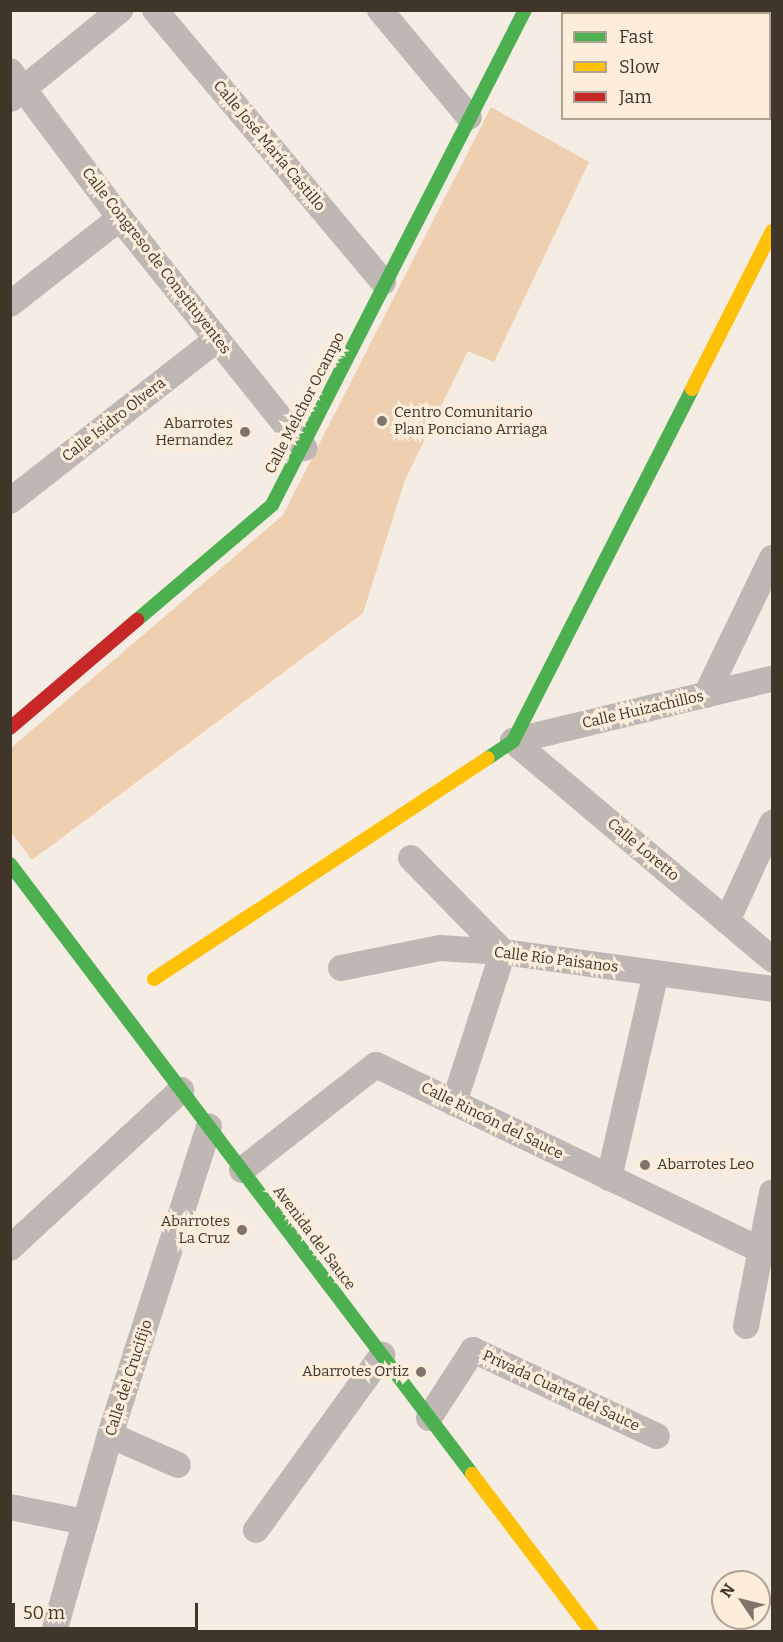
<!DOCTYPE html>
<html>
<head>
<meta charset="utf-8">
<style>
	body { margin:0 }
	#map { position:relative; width:783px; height:1642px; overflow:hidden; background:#f5ece3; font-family:Bitter,serif }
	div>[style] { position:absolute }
	.green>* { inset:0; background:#eed0b0 }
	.street>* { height:26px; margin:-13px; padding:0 13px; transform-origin:13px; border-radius:13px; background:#beb7b3 }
	.fast>* { height:14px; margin:-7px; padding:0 7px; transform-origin:7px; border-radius:7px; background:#4caf50 }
	.slow>* { height:14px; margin:-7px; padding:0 7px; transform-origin:7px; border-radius:7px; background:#ffc107 }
	.jam>* { height:14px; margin:-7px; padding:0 7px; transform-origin:7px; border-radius:7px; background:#c62828 }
	.dots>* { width:16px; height:16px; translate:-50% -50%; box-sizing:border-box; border:3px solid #fdeddb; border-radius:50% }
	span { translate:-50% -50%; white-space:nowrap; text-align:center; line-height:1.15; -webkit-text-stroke:6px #fdeddb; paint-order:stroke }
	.street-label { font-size:15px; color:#3f3529 }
	.poi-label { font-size:15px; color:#3f3529 }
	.left { translate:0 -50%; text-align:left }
	.right { translate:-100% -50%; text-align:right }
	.frame { position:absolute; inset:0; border:12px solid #3f3529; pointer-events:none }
	.legend { position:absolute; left:561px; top:12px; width:210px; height:108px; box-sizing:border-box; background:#fdeddb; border:2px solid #b1a394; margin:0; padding:8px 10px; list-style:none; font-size:18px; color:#3f3529 }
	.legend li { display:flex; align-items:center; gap:12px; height:30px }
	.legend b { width:30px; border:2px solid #b1a394 }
	.north { position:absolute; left:711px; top:1570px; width:60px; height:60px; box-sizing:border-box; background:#fdeddb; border:2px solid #b1a394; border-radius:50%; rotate:305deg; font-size:16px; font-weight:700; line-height:24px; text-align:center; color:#3f3529 }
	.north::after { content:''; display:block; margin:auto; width:21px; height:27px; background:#7f756a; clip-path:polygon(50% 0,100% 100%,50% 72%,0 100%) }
	.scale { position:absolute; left:12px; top:1603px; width:186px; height:27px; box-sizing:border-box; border:3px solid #3f3529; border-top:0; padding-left:8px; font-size:18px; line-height:21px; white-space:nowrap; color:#3f3529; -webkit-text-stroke:4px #fdeddb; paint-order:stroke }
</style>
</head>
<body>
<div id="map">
	<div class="green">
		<div style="clip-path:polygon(491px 107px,589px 162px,494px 362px,468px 351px,405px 480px,363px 613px,32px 860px,11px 832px,11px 748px,283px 515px)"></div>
	</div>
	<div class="street">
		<div style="left:155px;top:10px;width:355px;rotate:50deg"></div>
		<div style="left:380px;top:10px;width:139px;rotate:50.2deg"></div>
		<div style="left:10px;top:71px;width:184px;rotate:53.2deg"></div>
		<div style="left:120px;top:218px;width:295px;rotate:51.3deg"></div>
		<div style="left:11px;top:99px;width:141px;rotate:-39.2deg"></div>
		<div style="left:10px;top:304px;width:140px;rotate:-38deg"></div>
		<div style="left:10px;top:501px;width:263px;rotate:-38deg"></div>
		<div style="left:706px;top:695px;width:152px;rotate:-64.3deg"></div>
		<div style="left:513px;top:741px;width:339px;rotate:40.1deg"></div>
		<div style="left:513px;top:741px;width:266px;rotate:-13.5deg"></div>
		<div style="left:411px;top:858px;width:132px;rotate:45.6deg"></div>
		<div style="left:503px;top:952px;width:159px;rotate:108deg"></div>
		<div style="left:727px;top:921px;width:108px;rotate:-65.3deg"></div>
		<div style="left:341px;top:968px;width:101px;rotate:-11.4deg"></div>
		<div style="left:440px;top:948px;width:63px;rotate:3.6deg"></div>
		<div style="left:503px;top:952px;width:272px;rotate:7.8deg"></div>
		<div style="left:242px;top:1170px;width:170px;rotate:-38.1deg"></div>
		<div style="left:376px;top:1065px;width:427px;rotate:25.7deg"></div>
		<div style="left:609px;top:1178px;width:210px;rotate:-77.1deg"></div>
		<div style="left:10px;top:1248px;width:233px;rotate:-42.7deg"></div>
		<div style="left:746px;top:1326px;width:136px;rotate:-79deg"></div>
		<div style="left:429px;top:1418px;width:81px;rotate:-57.1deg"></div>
		<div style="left:473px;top:1350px;width:203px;rotate:25.1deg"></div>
		<div style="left:110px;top:1435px;width:74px;rotate:23.8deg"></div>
		<div style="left:10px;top:1507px;width:76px;rotate:11.3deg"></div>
		<div style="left:256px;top:1530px;width:216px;rotate:-54.2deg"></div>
		<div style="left:54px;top:1632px;width:205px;rotate:-74.1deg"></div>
		<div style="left:110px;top:1435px;width:324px;rotate:-72.2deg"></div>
	</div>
	<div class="fast">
		<div style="left:137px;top:620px;width:177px;rotate:-40.4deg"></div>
		<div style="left:272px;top:505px;width:556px;rotate:-62.93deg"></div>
		<div style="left:488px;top:758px;width:30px;rotate:-34deg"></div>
		<div style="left:513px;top:741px;width:395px;rotate:-63deg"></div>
		<div style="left:10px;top:864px;width:765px;rotate:52.86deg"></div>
	</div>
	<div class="slow">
		<div style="left:692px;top:389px;width:177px;rotate:-63.1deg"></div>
		<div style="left:154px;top:979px;width:400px;rotate:-33.5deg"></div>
		<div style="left:472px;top:1474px;width:198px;rotate:52.8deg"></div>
	</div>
	<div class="jam">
		<div style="left:10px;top:728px;width:167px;rotate:-40.4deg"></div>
	</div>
	<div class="dots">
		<div style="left:382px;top:421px;background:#7f756a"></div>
		<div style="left:245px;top:432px;background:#7f756a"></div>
		<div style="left:645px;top:1165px;background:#7f756a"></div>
		<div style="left:242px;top:1230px;background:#7f756a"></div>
		<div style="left:421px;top:1372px;background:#7f756a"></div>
	</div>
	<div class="street-label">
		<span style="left:269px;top:146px;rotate:50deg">Calle José María Castillo</span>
		<span style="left:156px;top:261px;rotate:52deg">Calle Congreso de Constituyentes</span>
		<span style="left:305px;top:403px;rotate:-63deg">Calle Melchor Ocampo</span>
		<span style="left:114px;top:420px;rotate:-38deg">Calle Isidro Olvera</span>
		<span style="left:643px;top:710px;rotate:-13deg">Calle Huizachillos</span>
		<span style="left:643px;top:850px;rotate:40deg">Calle Loretto</span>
		<span style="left:556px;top:960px;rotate:7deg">Calle Río Paisanos</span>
		<span style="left:492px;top:1121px;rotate:26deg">Calle Rincón del Sauce</span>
		<span style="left:314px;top:1238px;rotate:53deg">Avenida del Sauce</span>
		<span style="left:129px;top:1378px;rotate:-72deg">Calle del Crucifijo</span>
		<span style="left:561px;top:1391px;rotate:25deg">Privada Cuarta del Sauce</span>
	</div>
	<div class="poi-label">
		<span class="left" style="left:394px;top:421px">Centro Comunitario<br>Plan Ponciano Arriaga</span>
		<span class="right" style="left:233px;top:432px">Abarrotes<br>Hernandez</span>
		<span class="left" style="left:657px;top:1165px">Abarrotes Leo</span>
		<span class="right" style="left:230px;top:1230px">Abarrotes<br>La Cruz</span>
		<span class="right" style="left:409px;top:1372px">Abarrotes Ortiz</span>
	</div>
	<div class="frame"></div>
	<ul class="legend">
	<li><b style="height:8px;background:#4caf50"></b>Fast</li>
	<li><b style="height:8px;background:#ffc107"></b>Slow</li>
	<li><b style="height:8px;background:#c62828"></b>Jam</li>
	</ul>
	<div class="north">N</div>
	<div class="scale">50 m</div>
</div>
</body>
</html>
